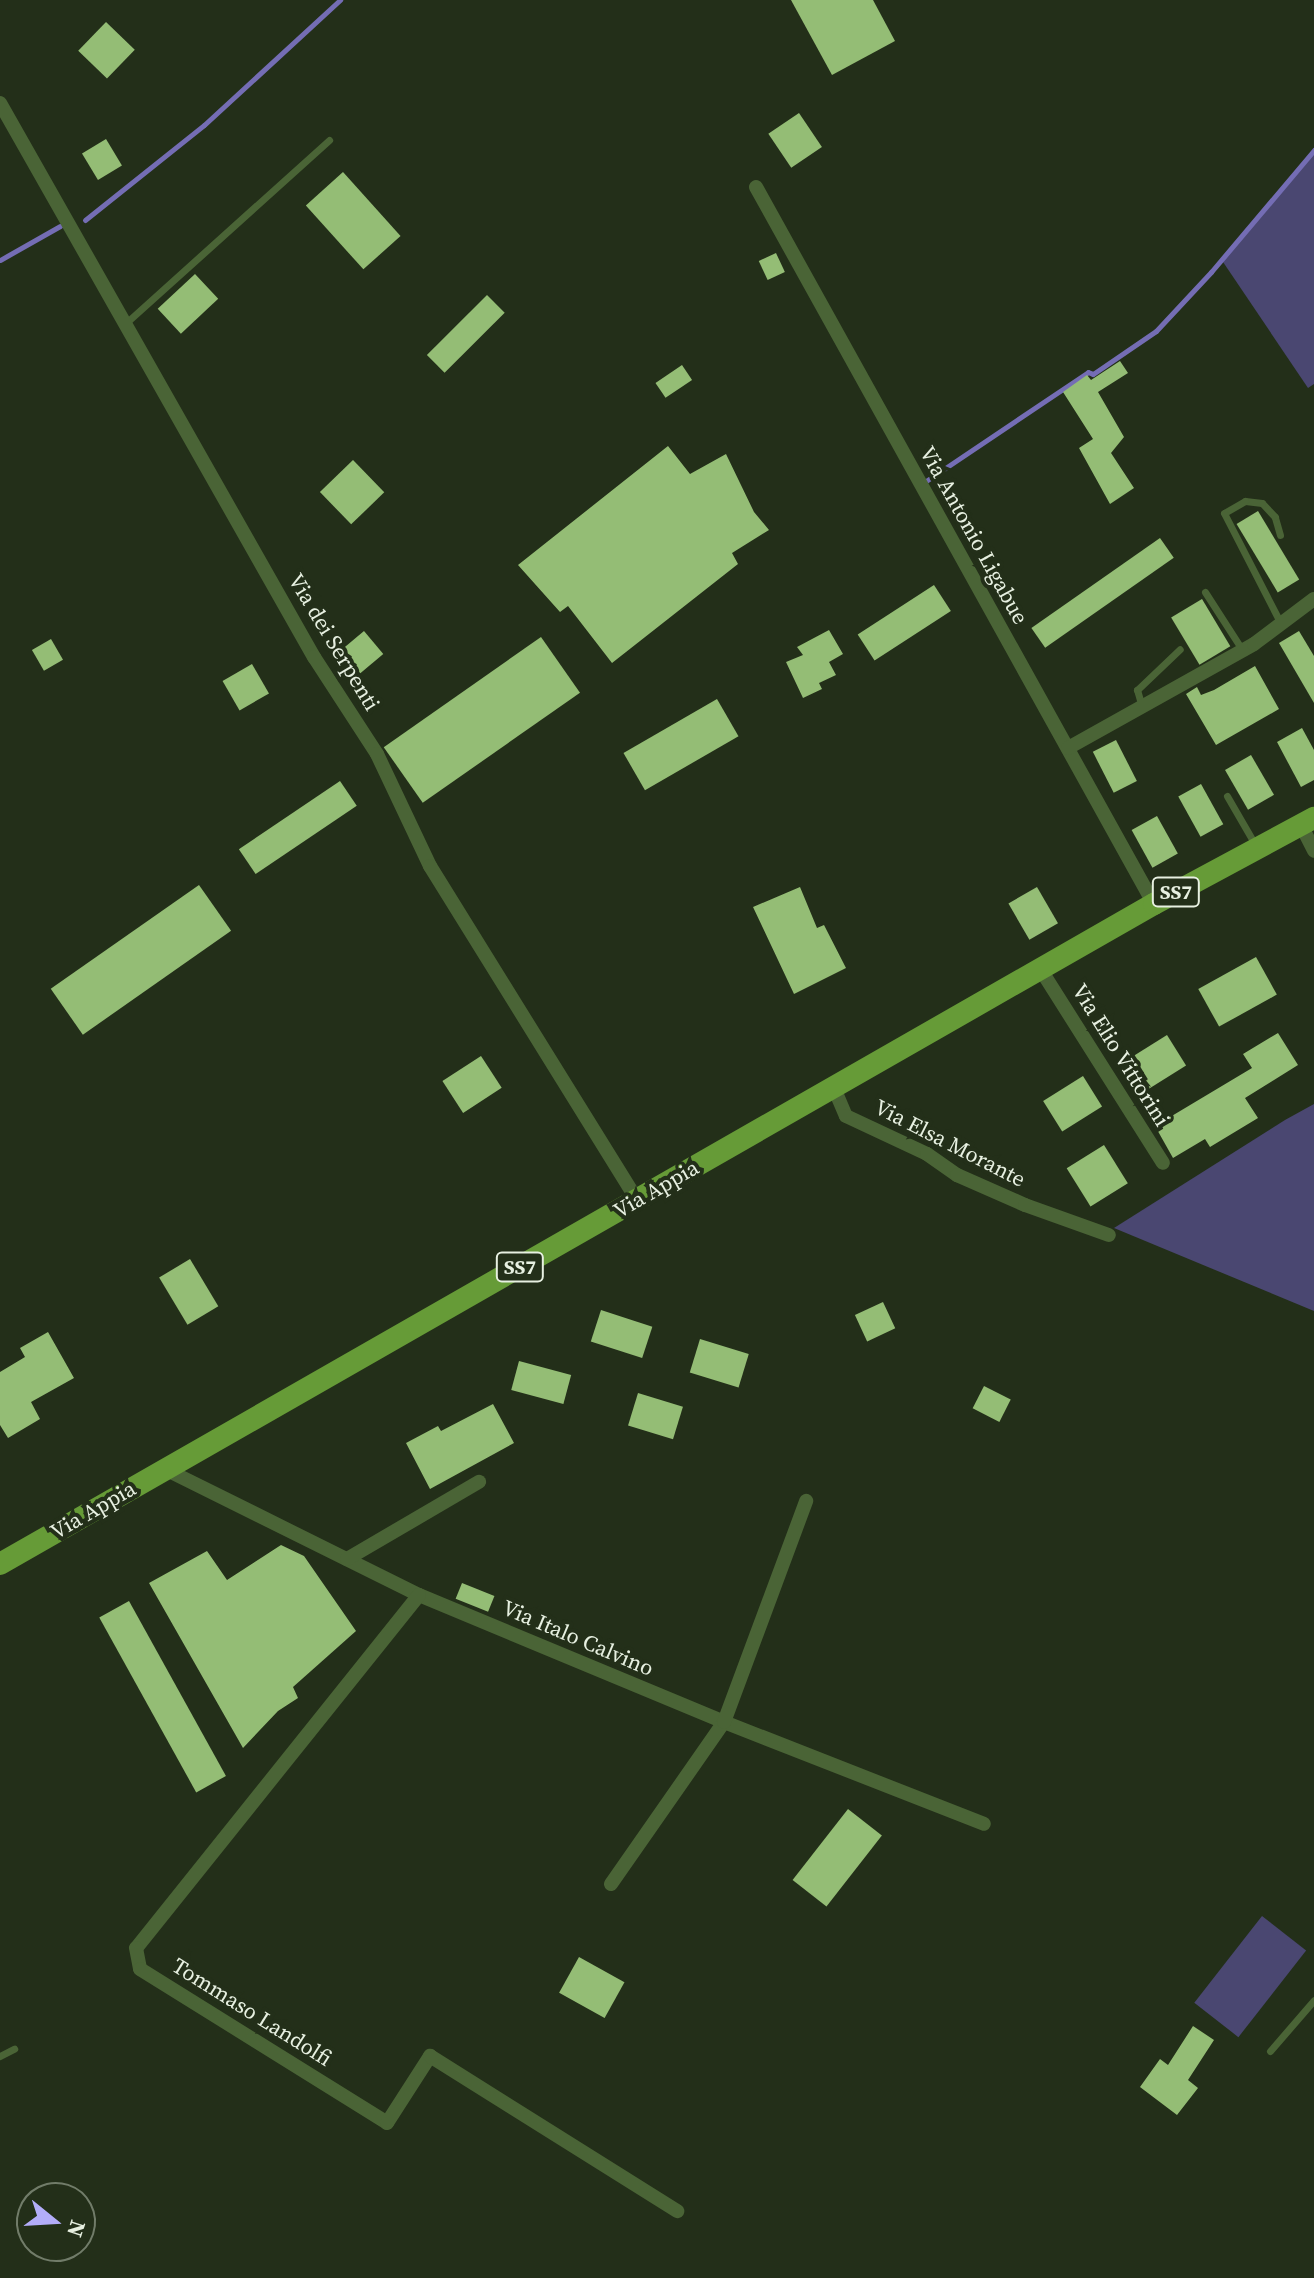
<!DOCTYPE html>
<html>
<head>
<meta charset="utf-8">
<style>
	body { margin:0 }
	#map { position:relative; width:1314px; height:2278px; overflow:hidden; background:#232f19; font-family:"Source Serif 4",serif }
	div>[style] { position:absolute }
	.green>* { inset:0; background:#4a4771; transform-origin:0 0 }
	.stream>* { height:5px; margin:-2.5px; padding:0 2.5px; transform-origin:2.5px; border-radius:2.5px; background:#746db4 }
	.building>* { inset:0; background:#94bd75; transform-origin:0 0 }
	.service>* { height:7px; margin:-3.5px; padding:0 3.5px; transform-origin:3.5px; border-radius:3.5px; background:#4a6436 }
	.minor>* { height:14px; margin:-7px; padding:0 7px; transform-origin:7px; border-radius:7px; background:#4a6436 }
	.primary>* { height:22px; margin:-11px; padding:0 11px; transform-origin:11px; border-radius:11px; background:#669b37 }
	span { translate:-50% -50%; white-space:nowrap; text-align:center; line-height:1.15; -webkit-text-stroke:8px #232f19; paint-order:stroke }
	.shield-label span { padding:2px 6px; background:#232f19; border:2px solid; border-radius:6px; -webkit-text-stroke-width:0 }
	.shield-label { font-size:20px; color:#e7f0e1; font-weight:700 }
	.street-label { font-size:22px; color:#e7f0e1 }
	.north { position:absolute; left:16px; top:2182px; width:80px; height:80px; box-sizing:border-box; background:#232f19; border:2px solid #717c69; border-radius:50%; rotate:108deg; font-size:22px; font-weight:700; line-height:32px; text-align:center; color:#e7f0e1 }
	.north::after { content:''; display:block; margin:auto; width:28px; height:36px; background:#b3adf9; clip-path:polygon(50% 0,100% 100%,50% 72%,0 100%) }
</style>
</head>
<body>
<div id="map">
	<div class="green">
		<div style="clip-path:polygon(1314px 151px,1314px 384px,1308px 388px,1221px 259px)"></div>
		<div style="clip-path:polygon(1314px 1104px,1314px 1311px,1114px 1228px,1285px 1120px)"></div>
		<div style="left:1262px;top:1916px;width:56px;height:110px;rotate:38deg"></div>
	</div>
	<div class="stream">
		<div style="left:85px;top:220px;width:152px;rotate:-38.6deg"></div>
		<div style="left:204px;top:125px;width:185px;rotate:-42.6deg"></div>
		<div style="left:0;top:260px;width:69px;rotate:-29.5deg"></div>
		<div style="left:926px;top:481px;width:195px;rotate:-33.9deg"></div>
		<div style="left:1088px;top:372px;width:5px;rotate:22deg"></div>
		<div style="left:1093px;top:374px;width:76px;rotate:-34.3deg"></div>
		<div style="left:1156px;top:331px;width:81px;rotate:-47deg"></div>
		<div style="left:1211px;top:272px;width:160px;rotate:-49.8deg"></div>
	</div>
	<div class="building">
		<div style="clip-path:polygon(791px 0,873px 0,895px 41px,832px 75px)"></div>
		<div style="left:106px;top:22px;width:40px;height:40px;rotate:44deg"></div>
		<div style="left:799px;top:113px;width:41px;height:37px;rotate:56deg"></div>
		<div style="left:106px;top:139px;width:31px;height:28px;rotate:59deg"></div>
		<div style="left:343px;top:172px;width:86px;height:50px;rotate:48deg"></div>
		<div style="left:776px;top:253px;width:21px;height:19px;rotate:65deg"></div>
		<div style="left:195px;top:274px;width:34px;height:51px;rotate:47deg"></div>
		<div style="left:487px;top:295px;width:25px;height:85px;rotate:45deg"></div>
		<div style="clip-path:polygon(1120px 361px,1128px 373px,1098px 392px,1124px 437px,1111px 453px,1134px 488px,1110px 504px,1079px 448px,1093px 439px,1063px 392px,1087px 375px,1091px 380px)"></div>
		<div style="left:682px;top:365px;width:18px;height:32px;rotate:56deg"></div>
		<div style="clip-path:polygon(668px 446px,690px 474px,726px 454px,754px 512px,769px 530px,732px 553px,738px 564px,612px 663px,568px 606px,560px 612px,518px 565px)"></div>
		<div style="left:353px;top:460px;width:45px;height:46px;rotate:46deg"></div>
		<div style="left:1258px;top:511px;width:80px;height:25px;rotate:59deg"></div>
		<div style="left:1160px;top:538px;width:24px;height:157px;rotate:55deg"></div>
		<div style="left:934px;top:585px;width:31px;height:91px;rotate:57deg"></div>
		<div style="left:1202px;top:599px;width:55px;height:36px;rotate:59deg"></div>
		<div style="clip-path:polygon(829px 630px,843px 654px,829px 662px,836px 675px,819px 683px,822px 689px,803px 698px,786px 662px,803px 655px,797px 647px)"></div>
		<div style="left:364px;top:631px;width:30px;height:30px;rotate:50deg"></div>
		<div style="clip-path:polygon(1299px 631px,1314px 656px,1314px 703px,1279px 643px)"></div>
		<div style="left:541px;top:637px;width:68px;height:192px;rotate:55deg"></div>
		<div style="left:51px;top:639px;width:24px;height:22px;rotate:60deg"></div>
		<div style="left:252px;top:664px;width:34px;height:34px;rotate:60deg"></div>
		<div style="clip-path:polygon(1255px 666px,1279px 709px,1216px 745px,1186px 694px,1197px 687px,1201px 695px,1214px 690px)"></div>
		<div style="left:717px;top:699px;width:43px;height:108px;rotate:60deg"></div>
		<div style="clip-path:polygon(1302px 728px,1314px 750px,1314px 780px,1301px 787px,1277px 742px)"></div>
		<div style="left:1116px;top:740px;width:46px;height:26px;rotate:63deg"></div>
		<div style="left:1251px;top:755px;width:46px;height:30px;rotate:60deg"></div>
		<div style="left:340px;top:781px;width:30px;height:122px;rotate:56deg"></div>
		<div style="left:1201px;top:784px;width:46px;height:26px;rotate:61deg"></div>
		<div style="left:1157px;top:816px;width:43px;height:29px;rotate:61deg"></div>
		<div style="left:199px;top:885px;width:56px;height:181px;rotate:55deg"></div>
		<div style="clip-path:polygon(800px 887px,817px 928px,824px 925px,846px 968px,794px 994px,753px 907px)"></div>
		<div style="left:1037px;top:887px;width:42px;height:33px;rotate:60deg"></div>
		<div style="left:1256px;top:957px;width:43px;height:66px;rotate:61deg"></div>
		<div style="clip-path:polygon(1278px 1033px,1298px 1065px,1245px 1098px,1258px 1118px,1210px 1147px,1205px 1139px,1173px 1158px,1155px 1126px,1252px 1068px,1243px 1054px)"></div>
		<div style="left:1167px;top:1035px;width:36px;height:57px;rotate:58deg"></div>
		<div style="left:481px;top:1056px;width:38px;height:46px;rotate:57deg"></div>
		<div style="left:1083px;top:1076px;width:36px;height:47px;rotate:58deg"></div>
		<div style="left:1104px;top:1145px;width:45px;height:44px;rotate:58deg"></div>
		<div style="left:190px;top:1259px;width:55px;height:36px;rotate:59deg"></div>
		<div style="left:883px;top:1302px;width:29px;height:31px;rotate:65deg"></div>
		<div style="left:601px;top:1310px;width:54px;height:33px;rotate:18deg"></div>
		<div style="clip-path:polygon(48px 1332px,74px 1378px,31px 1402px,40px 1419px,8px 1438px,0 1425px,0 1372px,25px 1357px,20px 1348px)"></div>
		<div style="left:700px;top:1339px;width:51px;height:35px;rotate:17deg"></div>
		<div style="left:519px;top:1361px;width:54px;height:30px;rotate:15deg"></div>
		<div style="left:984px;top:1386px;width:30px;height:25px;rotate:27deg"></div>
		<div style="left:638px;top:1393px;width:47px;height:34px;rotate:17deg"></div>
		<div style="clip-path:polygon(493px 1404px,514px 1443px,430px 1489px,406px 1443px,438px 1426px,441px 1431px)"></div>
		<div style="clip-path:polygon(281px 1545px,304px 1556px,356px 1631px,293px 1687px,298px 1698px,278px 1711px,243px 1748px,149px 1583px,207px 1551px,227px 1580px)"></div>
		<div style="left:462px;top:1583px;width:35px;height:17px;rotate:22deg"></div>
		<div style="left:129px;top:1601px;width:200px;height:34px;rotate:61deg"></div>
		<div style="left:848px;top:1809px;width:43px;height:90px;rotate:38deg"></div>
		<div style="left:579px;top:1957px;width:52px;height:41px;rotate:29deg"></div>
		<div style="clip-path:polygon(1193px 2026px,1214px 2040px,1188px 2080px,1198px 2088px,1177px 2115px,1140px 2087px,1160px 2059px,1168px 2065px)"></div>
	</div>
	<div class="service">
		<div style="left:127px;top:322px;width:272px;rotate:-42deg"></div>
		<div style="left:1280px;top:535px;width:19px;rotate:-106deg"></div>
		<div style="left:1275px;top:517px;width:19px;rotate:-133deg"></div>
		<div style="left:1262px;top:503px;width:17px;rotate:-173deg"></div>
		<div style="left:1245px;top:501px;width:24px;rotate:150deg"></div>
		<div style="left:1224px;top:513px;width:125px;rotate:62.8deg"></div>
		<div style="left:1205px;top:592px;width:70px;rotate:57.2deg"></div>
		<div style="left:1142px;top:707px;width:18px;rotate:-106deg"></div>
		<div style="left:1137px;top:690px;width:59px;rotate:-43.6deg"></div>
		<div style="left:1227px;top:796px;width:58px;rotate:59.9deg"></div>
		<div style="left:1270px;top:2051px;width:67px;rotate:-49.2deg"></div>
		<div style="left:0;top:2056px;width:16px;rotate:-27deg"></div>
	</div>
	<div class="minor">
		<div style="left:0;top:103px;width:637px;rotate:60.46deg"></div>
		<div style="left:314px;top:657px;width:116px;rotate:57deg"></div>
		<div style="left:377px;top:754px;width:124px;rotate:64.7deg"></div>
		<div style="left:430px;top:866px;width:393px;rotate:58.2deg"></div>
		<div style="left:756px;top:187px;width:820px;rotate:60.97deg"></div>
		<div style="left:1068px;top:748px;width:213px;rotate:-29.2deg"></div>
		<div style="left:1254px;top:644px;width:75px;rotate:-36.9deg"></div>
		<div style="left:1301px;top:825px;width:29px;rotate:63deg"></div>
		<div style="left:1041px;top:970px;width:228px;rotate:57.7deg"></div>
		<div style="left:834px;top:1088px;width:30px;rotate:67deg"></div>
		<div style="left:846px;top:1116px;width:89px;rotate:25.1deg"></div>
		<div style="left:927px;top:1154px;width:37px;rotate:35deg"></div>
		<div style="left:957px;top:1175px;width:74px;rotate:23.8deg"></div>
		<div style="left:1025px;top:1205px;width:89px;rotate:19.7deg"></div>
		<div style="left:165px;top:1469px;width:284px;rotate:26.4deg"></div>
		<div style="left:419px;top:1595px;width:330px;rotate:22.6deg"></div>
		<div style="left:724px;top:1722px;width:279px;rotate:21.4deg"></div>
		<div style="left:347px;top:1559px;width:153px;rotate:-30.3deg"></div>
		<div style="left:419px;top:1595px;width:452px;rotate:128.7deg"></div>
		<div style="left:136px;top:1948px;width:21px;rotate:79deg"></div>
		<div style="left:140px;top:1969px;width:291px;rotate:31.9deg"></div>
		<div style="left:387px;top:2123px;width:80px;rotate:-57.3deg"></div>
		<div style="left:430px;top:2056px;width:292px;rotate:32.1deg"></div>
		<div style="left:611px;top:1884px;width:198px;rotate:-55.1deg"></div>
		<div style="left:724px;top:1722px;width:236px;rotate:-69.6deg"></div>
	</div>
	<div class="primary">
		<div style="left:0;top:1564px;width:1329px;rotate:-29.77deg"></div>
		<div style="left:1154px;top:904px;width:182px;rotate:-28.3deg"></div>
	</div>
	<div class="shield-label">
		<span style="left:1176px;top:892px">SS7</span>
		<span style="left:520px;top:1267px">SS7</span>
	</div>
	<div class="street-label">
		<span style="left:974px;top:535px;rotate:61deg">Via Antonio Ligabue</span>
		<span style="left:334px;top:642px;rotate:59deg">Via dei Serpenti</span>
		<span style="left:1121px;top:1055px;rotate:58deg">Via Elio Vittorini</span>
		<span style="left:950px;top:1143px;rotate:27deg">Via Elsa Morante</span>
		<span style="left:656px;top:1189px;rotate:-30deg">Via Appia</span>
		<span style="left:93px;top:1510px;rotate:-30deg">Via Appia</span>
		<span style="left:578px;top:1638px;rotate:23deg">Via Italo Calvino</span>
		<span style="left:252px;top:2012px;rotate:32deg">Tommaso Landolfi</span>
	</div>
	<div class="north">N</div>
</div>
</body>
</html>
